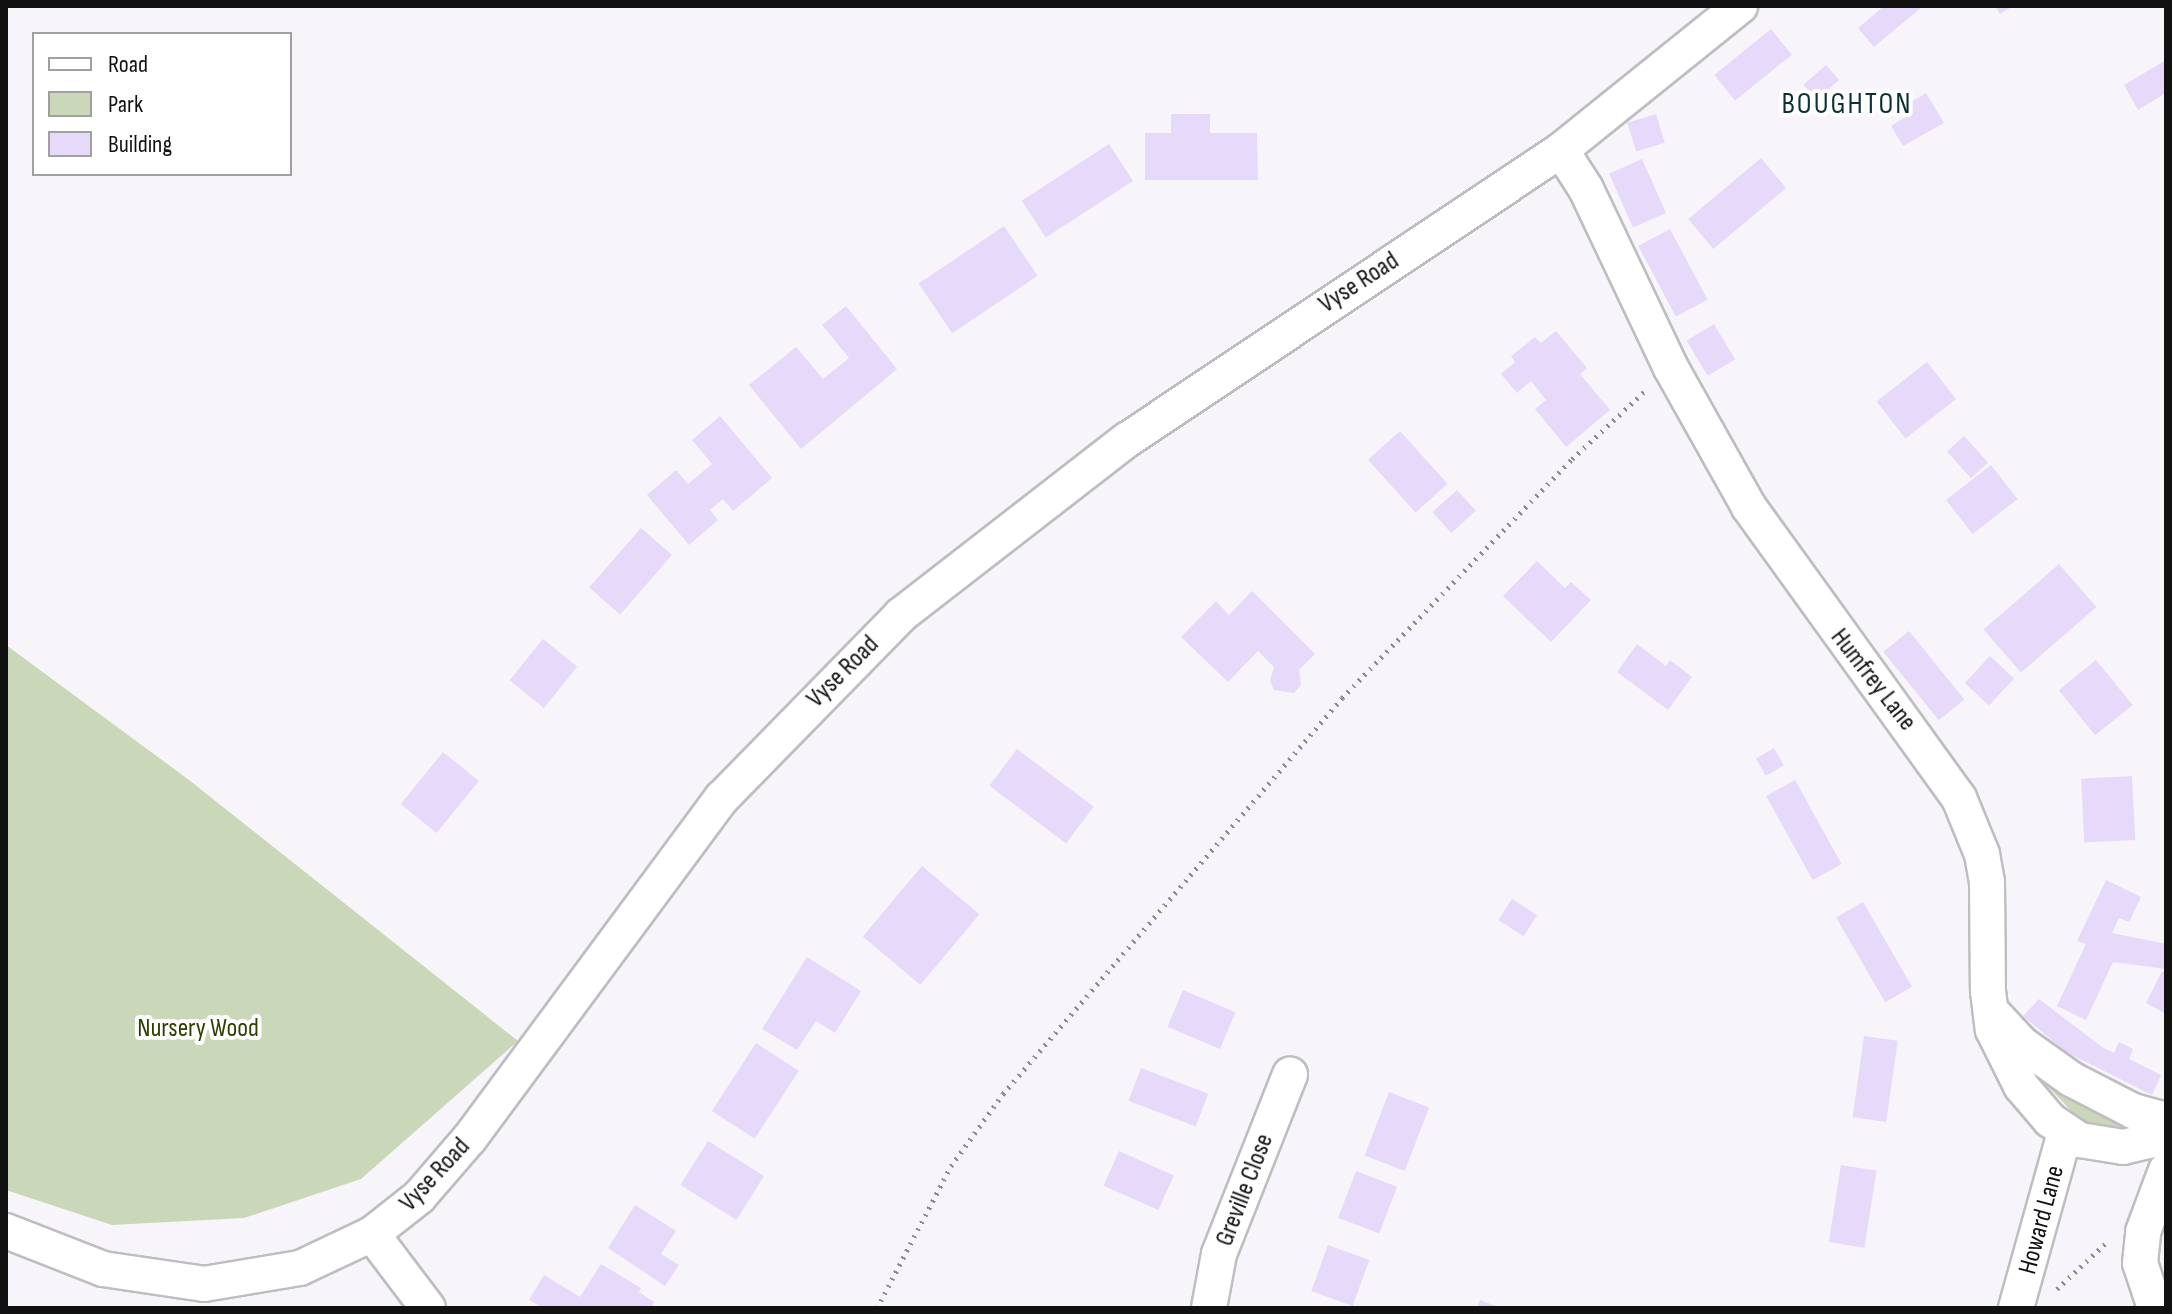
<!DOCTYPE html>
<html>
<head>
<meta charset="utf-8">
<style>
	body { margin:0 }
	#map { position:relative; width:2172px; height:1314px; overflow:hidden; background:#f7f5f9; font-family:"Sofia Sans Condensed",sans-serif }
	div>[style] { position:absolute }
	.green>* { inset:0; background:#cad7b9 }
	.building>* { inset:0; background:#e7d9fa; transform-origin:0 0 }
	.path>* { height:5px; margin-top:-2.5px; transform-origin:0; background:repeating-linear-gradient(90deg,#8c8b8e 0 2px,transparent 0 8px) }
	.roads { filter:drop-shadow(2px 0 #bebdc1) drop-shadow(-2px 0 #bebdc1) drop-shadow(0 2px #bebdc1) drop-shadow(0 -2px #bebdc1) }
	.minor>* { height:34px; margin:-17px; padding:0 17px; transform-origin:17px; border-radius:17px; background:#fff }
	span { translate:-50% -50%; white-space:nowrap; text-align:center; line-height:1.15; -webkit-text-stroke:8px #fff; paint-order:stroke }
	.street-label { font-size:26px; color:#111112 }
	.park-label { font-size:26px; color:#2d4000 }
	.quarter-label { font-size:30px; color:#0e3035; letter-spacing:2px }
	.frame { position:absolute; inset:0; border:8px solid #111112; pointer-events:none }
	.legend { position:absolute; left:32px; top:32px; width:260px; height:144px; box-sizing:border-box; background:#fff; border:2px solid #a0a0a0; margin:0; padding:10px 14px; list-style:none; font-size:24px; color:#111112 }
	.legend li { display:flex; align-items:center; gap:16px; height:40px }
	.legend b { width:40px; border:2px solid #a0a0a0 }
</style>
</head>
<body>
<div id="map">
	<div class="green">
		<div style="clip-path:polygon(6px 645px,189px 780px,518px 1041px,361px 1179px,244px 1218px,112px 1225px,6px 1190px)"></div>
		<div style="clip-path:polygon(2040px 1078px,2127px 1126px,2105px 1128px,2079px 1119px)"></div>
	</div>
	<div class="building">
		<div style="clip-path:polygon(1884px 6px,1923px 6px,1874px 47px,1858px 28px)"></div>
		<div style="clip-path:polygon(1995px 6px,2013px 6px,2000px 14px)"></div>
		<div style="left:1771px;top:29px;width:33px;height:73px;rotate:51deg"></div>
		<div style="clip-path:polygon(2166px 60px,2166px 93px,2138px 110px,2124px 85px)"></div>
		<div style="left:1826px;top:65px;width:20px;height:30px;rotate:49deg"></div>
		<div style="clip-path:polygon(1926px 93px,1944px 123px,1903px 146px,1891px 126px,1909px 115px,1904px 106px)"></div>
		<div style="clip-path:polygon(1171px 114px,1210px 114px,1210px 133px,1257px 133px,1258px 180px,1145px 180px,1145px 133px,1171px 133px)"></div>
		<div style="left:1656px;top:114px;width:30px;height:30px;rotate:73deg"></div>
		<div style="left:1109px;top:144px;width:44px;height:104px;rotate:57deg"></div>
		<div style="left:1761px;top:158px;width:39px;height:95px;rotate:50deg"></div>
		<div style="left:1642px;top:159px;width:59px;height:36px;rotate:66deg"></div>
		<div style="left:1004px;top:226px;width:60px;height:103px;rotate:56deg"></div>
		<div style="left:1670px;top:229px;width:80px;height:36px;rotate:62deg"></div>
		<div style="clip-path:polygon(846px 306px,897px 369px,801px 449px,749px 385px,796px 347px,823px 379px,849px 358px,822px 325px)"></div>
		<div style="left:1714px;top:324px;width:41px;height:32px;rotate:59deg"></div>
		<div style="clip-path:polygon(1556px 331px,1587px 368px,1580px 374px,1610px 410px,1566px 447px,1535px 409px,1546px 400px,1531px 381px,1517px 393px,1501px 374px,1515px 362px,1511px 356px,1535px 337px,1541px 343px)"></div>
		<div style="left:1927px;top:362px;width:47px;height:64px;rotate:52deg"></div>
		<div style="clip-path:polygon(720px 416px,772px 478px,733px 511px,723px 499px,710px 510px,718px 520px,689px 545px,647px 495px,676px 470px,688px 484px,712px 464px,692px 440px)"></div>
		<div style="left:1400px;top:431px;width:71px;height:43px;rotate:48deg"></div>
		<div style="left:1964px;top:436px;width:36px;height:23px;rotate:48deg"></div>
		<div style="left:1991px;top:465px;width:43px;height:57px;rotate:52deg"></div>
		<div style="left:1457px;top:490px;width:28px;height:33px;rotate:48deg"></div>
		<div style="left:641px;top:528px;width:41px;height:79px;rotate:41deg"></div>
		<div style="clip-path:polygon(1537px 561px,1565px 588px,1571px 582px,1591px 600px,1551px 642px,1503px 596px)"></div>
		<div style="left:2059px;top:564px;width:57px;height:100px;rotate:49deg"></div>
		<div style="clip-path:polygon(1252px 591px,1315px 654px,1299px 670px,1301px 685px,1294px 693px,1274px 690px,1270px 681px,1274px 667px,1258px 651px,1228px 682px,1181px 637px,1216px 601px,1229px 615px)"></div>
		<div style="left:1909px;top:631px;width:88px;height:33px;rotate:51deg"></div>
		<div style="left:543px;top:639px;width:44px;height:53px;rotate:39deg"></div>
		<div style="clip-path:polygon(1637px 644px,1666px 666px,1670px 660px,1692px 677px,1668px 710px,1617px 672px)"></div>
		<div style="left:1990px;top:656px;width:33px;height:37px;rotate:43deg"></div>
		<div style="left:2096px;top:660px;width:58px;height:48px;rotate:51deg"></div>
		<div style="left:1774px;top:748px;width:20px;height:21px;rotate:60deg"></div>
		<div style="left:1017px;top:749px;width:96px;height:46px;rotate:37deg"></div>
		<div style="left:443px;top:752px;width:46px;height:67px;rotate:39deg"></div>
		<div style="left:2132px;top:776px;width:64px;height:51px;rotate:87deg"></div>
		<div style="left:1795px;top:780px;width:96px;height:33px;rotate:61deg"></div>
		<div style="left:922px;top:866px;width:75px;height:92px;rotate:40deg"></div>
		<div style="clip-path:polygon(2106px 880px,2141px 897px,2129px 922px,2119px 918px,2112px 933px,2166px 944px,2166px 969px,2113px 962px,2086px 1020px,2057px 1006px,2086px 944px,2077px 941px)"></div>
		<div style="left:1512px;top:899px;width:30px;height:25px;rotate:33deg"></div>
		<div style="left:1863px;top:902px;width:98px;height:31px;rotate:60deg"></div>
		<div style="clip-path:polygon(807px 957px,861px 991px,835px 1033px,816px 1021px,797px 1050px,762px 1029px)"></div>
		<div style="clip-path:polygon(2162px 971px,2166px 973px,2166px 1014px,2146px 1003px)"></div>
		<div style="left:1183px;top:990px;width:57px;height:40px;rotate:23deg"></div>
		<div style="clip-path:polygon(2039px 999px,2102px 1047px,2114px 1053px,2119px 1042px,2133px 1049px,2129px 1059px,2161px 1075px,2152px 1095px,2066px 1052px,2023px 1016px)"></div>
		<div style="left:1864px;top:1036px;width:34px;height:82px;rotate:8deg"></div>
		<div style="left:756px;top:1043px;width:51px;height:81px;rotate:33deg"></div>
		<div style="left:1141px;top:1068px;width:72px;height:35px;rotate:21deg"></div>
		<div style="left:1389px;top:1092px;width:43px;height:68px;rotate:21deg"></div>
		<div style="left:708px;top:1141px;width:66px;height:52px;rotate:32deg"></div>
		<div style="left:1119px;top:1151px;width:60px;height:38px;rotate:24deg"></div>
		<div style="left:1841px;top:1165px;width:36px;height:78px;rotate:9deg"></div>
		<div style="left:1356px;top:1171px;width:44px;height:50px;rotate:21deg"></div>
		<div style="clip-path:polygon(635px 1205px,676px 1231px,661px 1254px,679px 1265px,665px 1286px,608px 1248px)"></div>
		<div style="left:1328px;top:1245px;width:44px;height:49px;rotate:20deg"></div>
		<div style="clip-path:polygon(601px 1264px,641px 1288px,639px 1292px,654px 1302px,651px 1308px,543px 1308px,529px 1300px,544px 1275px,580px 1297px)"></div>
		<div style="clip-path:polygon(1480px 1300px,1501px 1308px,1477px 1308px)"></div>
	</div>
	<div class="path">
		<div style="left:2057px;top:1289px;width:70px;rotate:-43.3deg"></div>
		<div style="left:877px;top:1308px;width:160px;rotate:-62.5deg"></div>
		<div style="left:951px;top:1166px;width:89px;rotate:-54.2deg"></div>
		<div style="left:1003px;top:1094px;width:521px;rotate:-49.43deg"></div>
		<div style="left:1342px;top:698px;width:332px;rotate:-46.1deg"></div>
		<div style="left:1572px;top:459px;width:101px;rotate:-43deg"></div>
	</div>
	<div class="roads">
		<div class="minor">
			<div style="left:1561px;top:150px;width:46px;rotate:57.3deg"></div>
			<div style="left:1586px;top:189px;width:198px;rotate:64.6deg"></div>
			<div style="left:1671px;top:368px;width:159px;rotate:60.7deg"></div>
			<div style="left:1749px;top:507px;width:359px;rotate:54.2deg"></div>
			<div style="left:1959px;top:798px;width:61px;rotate:67.7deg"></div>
			<div style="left:1982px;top:854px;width:28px;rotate:80deg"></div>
			<div style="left:1987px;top:882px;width:109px;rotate:89.5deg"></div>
			<div style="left:1988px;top:991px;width:39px;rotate:83deg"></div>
			<div style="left:1993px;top:1030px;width:63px;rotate:63.4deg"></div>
			<div style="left:2021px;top:1086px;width:45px;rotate:49.5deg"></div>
			<div style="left:2050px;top:1120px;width:36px;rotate:34deg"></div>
			<div style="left:2080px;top:1140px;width:44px;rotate:9.2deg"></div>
			<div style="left:2123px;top:1147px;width:44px;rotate:-13.1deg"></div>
			<div style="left:1994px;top:1014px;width:41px;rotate:47deg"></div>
			<div style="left:2022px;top:1044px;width:60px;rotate:35.5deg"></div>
			<div style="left:2071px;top:1079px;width:70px;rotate:27.3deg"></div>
			<div style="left:2133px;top:1111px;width:34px;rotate:15deg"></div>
			<div style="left:6px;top:1231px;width:104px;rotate:21.4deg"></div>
			<div style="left:103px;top:1269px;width:102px;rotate:8.4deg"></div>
			<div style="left:204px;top:1284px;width:97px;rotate:-9.5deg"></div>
			<div style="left:300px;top:1268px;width:80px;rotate:-25.3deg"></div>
			<div style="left:372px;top:1234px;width:60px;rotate:-38.2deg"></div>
			<div style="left:419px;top:1197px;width:78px;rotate:-49.2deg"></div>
			<div style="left:470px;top:1138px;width:423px;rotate:-53.5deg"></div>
			<div style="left:722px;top:798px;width:256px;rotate:-45.6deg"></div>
			<div style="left:901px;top:615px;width:286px;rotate:-37.8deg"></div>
			<div style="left:1127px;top:440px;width:522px;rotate:-33.75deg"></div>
			<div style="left:1561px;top:150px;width:230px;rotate:-38.8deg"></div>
			<div style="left:372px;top:1234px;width:93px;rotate:52.9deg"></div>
			<div style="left:1209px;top:1308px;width:55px;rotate:-79.5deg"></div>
			<div style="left:1219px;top:1254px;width:193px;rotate:-68.4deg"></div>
			<div style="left:2016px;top:1308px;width:183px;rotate:-74.4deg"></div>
			<div style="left:2155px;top:1308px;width:47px;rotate:-108.4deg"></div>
			<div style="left:2140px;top:1263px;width:31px;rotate:-84deg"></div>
			<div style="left:2143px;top:1232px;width:66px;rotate:-69.6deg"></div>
		</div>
	</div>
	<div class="street-label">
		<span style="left:1359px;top:283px;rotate:-33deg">Vyse Road</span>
		<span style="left:843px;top:672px;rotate:-45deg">Vyse Road</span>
		<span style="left:1873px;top:680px;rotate:52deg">Humfrey Lane</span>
		<span style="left:435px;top:1175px;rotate:-47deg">Vyse Road</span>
		<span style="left:1245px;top:1190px;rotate:-69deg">Greville Close</span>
		<span style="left:2042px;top:1220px;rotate:-75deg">Howard Lane</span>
	</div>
	<div class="park-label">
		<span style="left:198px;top:1029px">Nursery Wood</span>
	</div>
	<div class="quarter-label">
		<span style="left:1847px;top:104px">BOUGHTON</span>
	</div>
	<div class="frame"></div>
	<ul class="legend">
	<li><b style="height:10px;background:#fff"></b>Road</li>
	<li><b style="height:22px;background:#cad7b9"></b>Park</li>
	<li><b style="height:22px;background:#e7d9fa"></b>Building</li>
	</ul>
</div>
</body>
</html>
